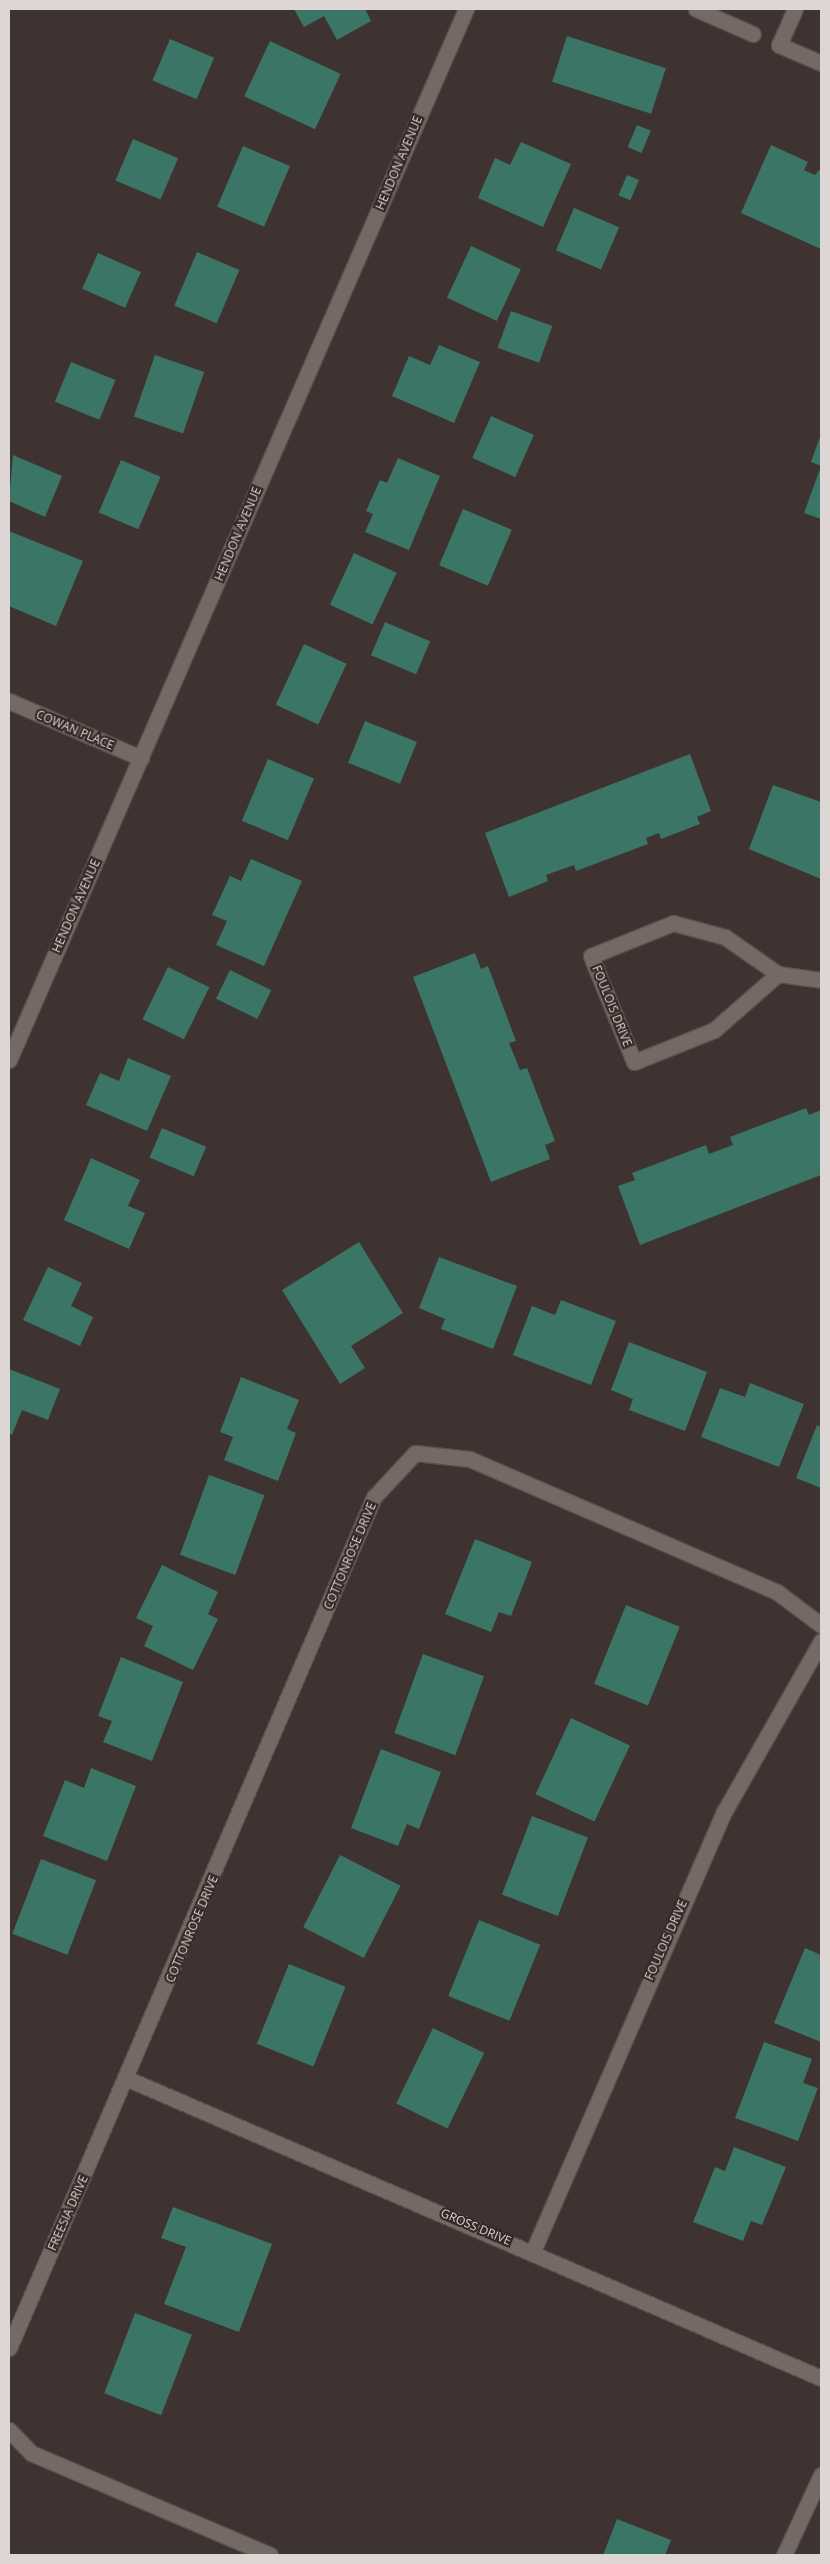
<!DOCTYPE html>
<html>
<head>
<meta charset="utf-8">
<style>
	body { margin:0 }
	#map { position:relative; width:830px; height:2564px; overflow:hidden; background:#3e3330; font-family:"Open Sans",sans-serif }
	div>[style] { position:absolute }
	.building>* { inset:0; background:#3b7565; transform-origin:0 0 }
	.roads { filter:drop-shadow(1px 0 #594f4d) drop-shadow(-1px 0 #594f4d) drop-shadow(0 1px #594f4d) drop-shadow(0 -1px #594f4d) }
	.lane>* { height:15px; margin:-7.5px; padding:0 7.5px; transform-origin:7.5px; border-radius:7.5px; background:#756965 }
	.street>* { height:15px; margin:-7.5px; padding:0 7.5px; transform-origin:7.5px; border-radius:7.5px; background:#756965 }
	span { translate:-50% -50%; white-space:nowrap; text-align:center; line-height:1.15; -webkit-text-stroke:4.5px #342926; paint-order:stroke }
	.street-label { font-size:12px; color:#ddd6d4 }
	.frame { position:absolute; inset:0; border:10px solid #ddd6d4; pointer-events:none }
</style>
</head>
<body>
<div id="map">
	<div class="building">
		<div style="clip-path:polygon(294px 9px,365px 9px,371px 21px,337px 40px,324px 16px,304px 27px)"></div>
		<div style="left:567px;top:36px;width:104px;height:48px;rotate:18deg"></div>
		<div style="left:170px;top:39px;width:48px;height:45px;rotate:23deg"></div>
		<div style="left:270px;top:41px;width:78px;height:61px;rotate:25deg"></div>
		<div style="left:637px;top:125px;width:15px;height:24px;rotate:23deg"></div>
		<div style="left:133px;top:139px;width:49px;height:45px;rotate:23deg"></div>
		<div style="clip-path:polygon(521px 142px,571px 164px,543px 227px,478px 198px,495px 158px,510px 165px)"></div>
		<div style="clip-path:polygon(771px 145px,808px 162px,804px 170px,815px 175px,821px 168px,821px 249px,741px 213px)"></div>
		<div style="left:243px;top:146px;width:51px;height:66px;rotate:23deg"></div>
		<div style="left:627px;top:175px;width:13px;height:22px;rotate:23deg"></div>
		<div style="left:574px;top:208px;width:49px;height:46px;rotate:23deg"></div>
		<div style="left:471px;top:246px;width:55px;height:57px;rotate:25deg"></div>
		<div style="left:197px;top:252px;width:46px;height:58px;rotate:23deg"></div>
		<div style="left:98px;top:253px;width:47px;height:39px;rotate:24deg"></div>
		<div style="left:511px;top:311px;width:44px;height:39px;rotate:20deg"></div>
		<div style="clip-path:polygon(439px 345px,480px 362px,454px 423px,392px 396px,409px 356px,430px 365px)"></div>
		<div style="left:155px;top:355px;width:52px;height:65px;rotate:19deg"></div>
		<div style="left:71px;top:362px;width:48px;height:43px;rotate:22deg"></div>
		<div style="left:491px;top:416px;width:47px;height:46px;rotate:24deg"></div>
		<div style="clip-path:polygon(821px 434px,821px 519px,804px 513px,821px 466px,811px 462px)"></div>
		<div style="clip-path:polygon(13px 455px,62px 476px,45px 517px,9px 501px)"></div>
		<div style="clip-path:polygon(398px 458px,440px 476px,409px 550px,365px 532px,373px 514px,366px 511px,380px 480px,387px 483px)"></div>
		<div style="left:121px;top:460px;width:43px;height:57px;rotate:23deg"></div>
		<div style="left:463px;top:509px;width:53px;height:61px;rotate:23deg"></div>
		<div style="clip-path:polygon(9px 531px,83px 561px,56px 626px,9px 606px)"></div>
		<div style="left:354px;top:553px;width:47px;height:57px;rotate:25deg"></div>
		<div style="left:385px;top:622px;width:49px;height:36px;rotate:23deg"></div>
		<div style="left:304px;top:644px;width:47px;height:67px;rotate:25deg"></div>
		<div style="left:365px;top:721px;width:56px;height:45px;rotate:22deg"></div>
		<div style="clip-path:polygon(690px 754px,711px 811px,697px 817px,700px 824px,661px 839px,659px 833px,646px 838px,648px 844px,576px 871px,574px 865px,546px 875px,548px 881px,509px 897px,485px 833px)"></div>
		<div style="left:268px;top:759px;width:50px;height:67px;rotate:23deg"></div>
		<div style="clip-path:polygon(773px 785px,821px 802px,821px 879px,749px 849px)"></div>
		<div style="clip-path:polygon(251px 859px,302px 881px,264px 966px,216px 945px,227px 921px,212px 915px,230px 876px,241px 881px)"></div>
		<div style="clip-path:polygon(475px 953px,481px 969px,488px 966px,516px 1041px,509px 1043px,520px 1070px,527px 1068px,555px 1141px,545px 1145px,550px 1159px,491px 1182px,413px 977px)"></div>
		<div style="left:168px;top:967px;width:46px;height:58px;rotate:26deg"></div>
		<div style="left:230px;top:970px;width:46px;height:32px;rotate:26deg"></div>
		<div style="clip-path:polygon(128px 1058px,171px 1076px,147px 1131px,86px 1105px,100px 1073px,119px 1081px)"></div>
		<div style="clip-path:polygon(806px 1108px,809px 1115px,821px 1110px,821px 1175px,640px 1245px,618px 1186px,635px 1180px,632px 1173px,706px 1145px,709px 1154px,733px 1145px,730px 1137px)"></div>
		<div style="left:162px;top:1128px;width:48px;height:32px;rotate:23deg"></div>
		<div style="clip-path:polygon(91px 1158px,140px 1180px,128px 1206px,145px 1213px,129px 1249px,64px 1220px)"></div>
		<div style="clip-path:polygon(359px 1242px,403px 1313px,351px 1346px,365px 1368px,340px 1384px,282px 1290px)"></div>
		<div style="clip-path:polygon(439px 1257px,517px 1286px,493px 1349px,441px 1329px,445px 1319px,419px 1308px)"></div>
		<div style="clip-path:polygon(48px 1267px,82px 1283px,71px 1306px,93px 1317px,80px 1346px,23px 1320px)"></div>
		<div style="clip-path:polygon(561px 1300px,616px 1321px,591px 1385px,513px 1355px,532px 1306px,555px 1315px)"></div>
		<div style="clip-path:polygon(629px 1342px,707px 1372px,685px 1431px,629px 1410px,633px 1399px,611px 1390px)"></div>
		<div style="clip-path:polygon(9px 1369px,60px 1389px,48px 1420px,22px 1410px,12px 1435px,9px 1433px)"></div>
		<div style="clip-path:polygon(241px 1377px,299px 1400px,287px 1429px,296px 1433px,278px 1481px,224px 1460px,233px 1437px,220px 1432px)"></div>
		<div style="clip-path:polygon(750px 1383px,804px 1404px,779px 1467px,701px 1437px,720px 1388px,745px 1397px)"></div>
		<div style="clip-path:polygon(817px 1425px,821px 1427px,821px 1488px,796px 1478px)"></div>
		<div style="left:209px;top:1475px;width:59px;height:85px;rotate:20deg"></div>
		<div style="clip-path:polygon(475px 1539px,532px 1562px,511px 1616px,499px 1612px,491px 1632px,445px 1614px)"></div>
		<div style="clip-path:polygon(162px 1565px,218px 1592px,208px 1614px,218px 1619px,193px 1670px,144px 1646px,153px 1626px,136px 1618px)"></div>
		<div style="left:626px;top:1605px;width:58px;height:85px;rotate:22deg"></div>
		<div style="left:423px;top:1654px;width:65px;height:84px;rotate:20deg"></div>
		<div style="clip-path:polygon(121px 1657px,183px 1682px,152px 1761px,103px 1742px,112px 1721px,98px 1716px)"></div>
		<div style="left:571px;top:1718px;width:65px;height:84px;rotate:25deg"></div>
		<div style="clip-path:polygon(381px 1749px,441px 1772px,419px 1829px,407px 1824px,398px 1846px,351px 1828px)"></div>
		<div style="clip-path:polygon(91px 1768px,136px 1786px,107px 1861px,43px 1836px,65px 1780px,84px 1788px)"></div>
		<div style="left:532px;top:1816px;width:60px;height:84px;rotate:21deg"></div>
		<div style="left:340px;top:1855px;width:68px;height:81px;rotate:27deg"></div>
		<div style="left:41px;top:1859px;width:59px;height:80px;rotate:21deg"></div>
		<div style="left:479px;top:1920px;width:66px;height:82px;rotate:22deg"></div>
		<div style="clip-path:polygon(805px 1948px,821px 1955px,821px 2042px,774px 2023px)"></div>
		<div style="left:289px;top:1964px;width:61px;height:86px;rotate:22deg"></div>
		<div style="left:433px;top:2028px;width:57px;height:84px;rotate:26deg"></div>
		<div style="clip-path:polygon(764px 2042px,812px 2059px,803px 2083px,818px 2088px,798px 2141px,735px 2118px)"></div>
		<div style="clip-path:polygon(734px 2147px,786px 2167px,762px 2225px,751px 2221px,743px 2241px,693px 2222px,715px 2167px,725px 2171px)"></div>
		<div style="clip-path:polygon(173px 2207px,272px 2244px,239px 2332px,164px 2304px,186px 2247px,161px 2238px)"></div>
		<div style="left:135px;top:2313px;width:61px;height:86px;rotate:21deg"></div>
		<div style="clip-path:polygon(617px 2519px,671px 2540px,665px 2555px,603px 2555px)"></div>
	</div>
	<div class="roads">
		<div class="lane">
			<div style="left:779px;top:45px;width:39px;rotate:-66deg"></div>
		</div>
		<div class="street">
			<div style="left:696px;top:9px;width:62px;rotate:23.7deg"></div>
			<div style="left:779px;top:45px;width:46px;rotate:23.2deg"></div>
			<div style="left:9px;top:701px;width:144px;rotate:23.4deg"></div>
			<div style="left:778px;top:974px;width:85px;rotate:138.8deg"></div>
			<div style="left:714px;top:1030px;width:86px;rotate:158.2deg"></div>
			<div style="left:634px;top:1062px;width:114px;rotate:-112.1deg"></div>
			<div style="left:591px;top:956px;width:88px;rotate:-21.9deg"></div>
			<div style="left:673px;top:923px;width:54px;rotate:15.1deg"></div>
			<div style="left:725px;top:937px;width:65px;rotate:34.9deg"></div>
			<div style="left:778px;top:974px;width:43px;rotate:7.9deg"></div>
			<div style="left:9px;top:1060px;width:1146px;rotate:-66.5deg"></div>
			<div style="left:128px;top:2079px;width:755px;rotate:23.34deg"></div>
			<div style="left:533px;top:2251px;width:479px;rotate:-66.5deg"></div>
			<div style="left:724px;top:1812px;width:197px;rotate:-60.4deg"></div>
			<div style="left:9px;top:2348px;width:926px;rotate:-66.79deg"></div>
			<div style="left:374px;top:1497px;width:60px;rotate:-47deg"></div>
			<div style="left:415px;top:1453px;width:55px;rotate:6.2deg"></div>
			<div style="left:470px;top:1459px;width:335px;rotate:23.4deg"></div>
			<div style="left:777px;top:1592px;width:55px;rotate:36.9deg"></div>
			<div style="left:9px;top:2430px;width:32px;rotate:46deg"></div>
			<div style="left:31px;top:2453px;width:260px;rotate:23.1deg"></div>
			<div style="left:784px;top:2555px;width:88px;rotate:-65.2deg"></div>
		</div>
	</div>
	<div class="street-label">
		<span style="left:399px;top:163px;rotate:-67deg">HENDON AVENUE</span>
		<span style="left:238px;top:534px;rotate:-67deg">HENDON AVENUE</span>
		<span style="left:75px;top:730px;rotate:23deg">COWAN PLACE</span>
		<span style="left:76px;top:906px;rotate:-66deg">HENDON AVENUE</span>
		<span style="left:612px;top:1006px;rotate:68deg">FOULOIS DRIVE</span>
		<span style="left:350px;top:1556px;rotate:-67deg">COTTONROSE DRIVE</span>
		<span style="left:192px;top:1929px;rotate:-67deg">COTTONROSE DRIVE</span>
		<span style="left:666px;top:1940px;rotate:-66deg">FOULOIS DRIVE</span>
		<span style="left:68px;top:2213px;rotate:-66deg">FREESIA DRIVE</span>
		<span style="left:476px;top:2227px;rotate:23deg">GROSS DRIVE</span>
	</div>
	<div class="frame"></div>
</div>
</body>
</html>
